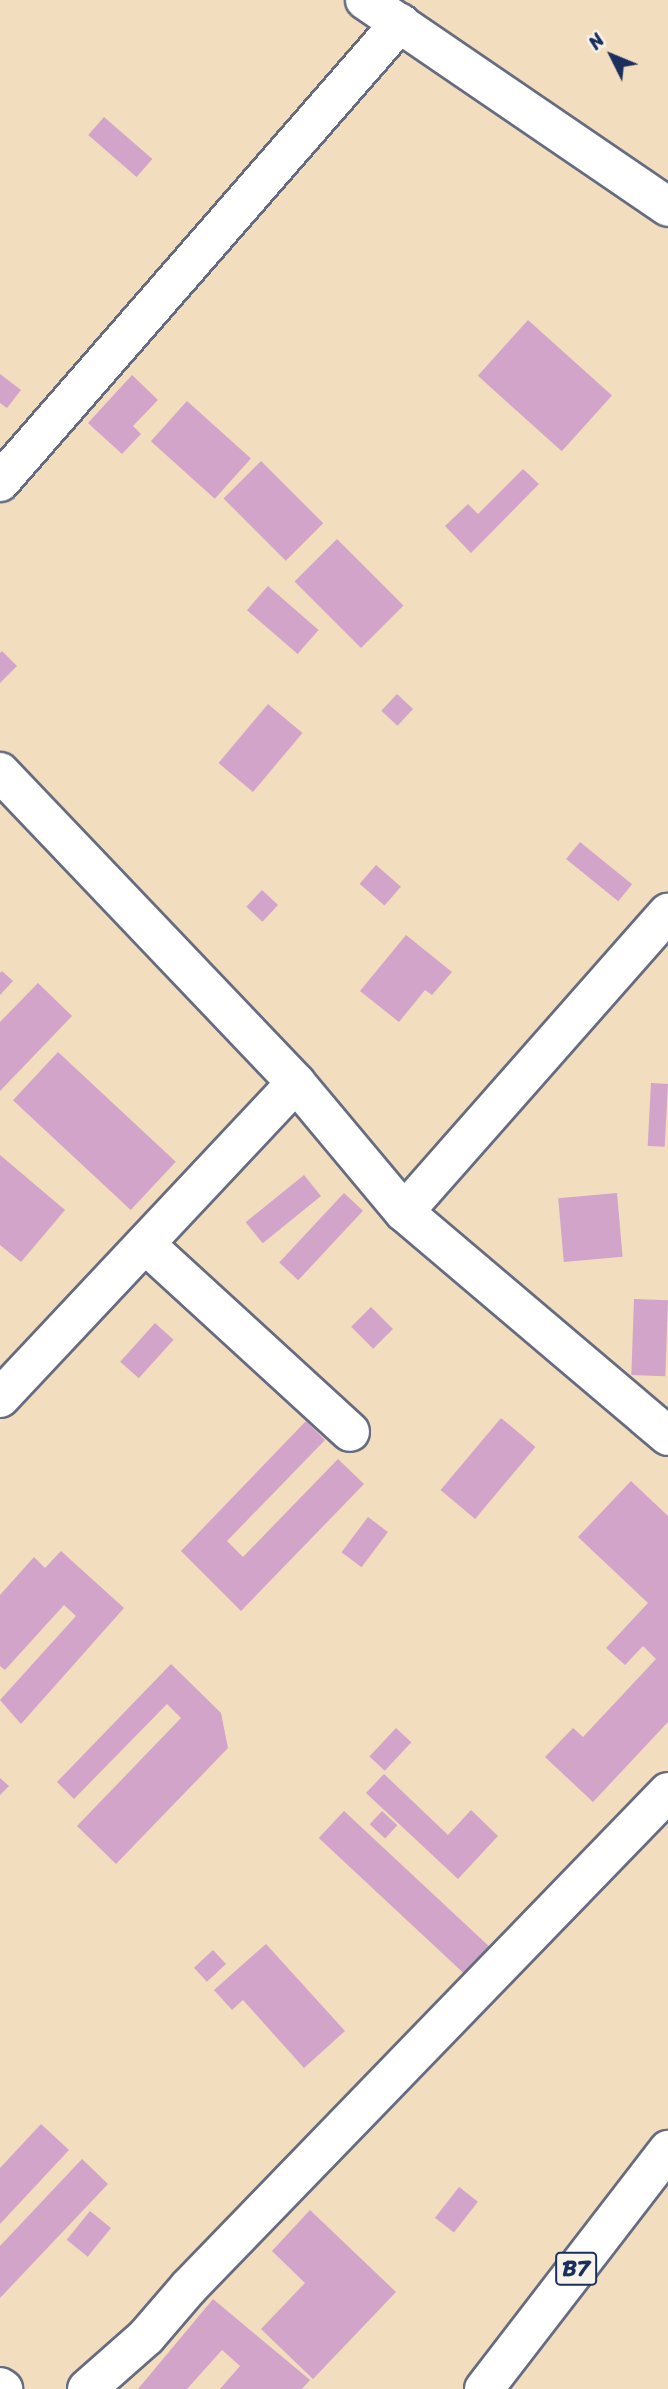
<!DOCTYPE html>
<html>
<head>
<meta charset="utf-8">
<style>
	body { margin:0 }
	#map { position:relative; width:668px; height:2389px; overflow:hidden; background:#f2ddbf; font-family:Sriracha,sans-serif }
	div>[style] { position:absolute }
	.building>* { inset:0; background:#d2a4c9; transform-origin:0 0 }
	.roads { filter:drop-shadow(2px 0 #666c80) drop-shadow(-2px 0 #666c80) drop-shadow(0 2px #666c80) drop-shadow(0 -2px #666c80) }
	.minor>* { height:38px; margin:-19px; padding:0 19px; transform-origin:19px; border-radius:19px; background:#fff }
	.highway>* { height:38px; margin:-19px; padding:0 19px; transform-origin:19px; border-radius:19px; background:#fff }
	span { translate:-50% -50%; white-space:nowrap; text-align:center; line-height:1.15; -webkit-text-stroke:5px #f7f3e8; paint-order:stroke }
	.shield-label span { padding:2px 5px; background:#f7f3e8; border:2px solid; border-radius:5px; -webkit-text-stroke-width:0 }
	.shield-label { font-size:23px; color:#1b2f5e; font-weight:700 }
	.north { position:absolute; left:577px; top:21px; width:70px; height:70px; -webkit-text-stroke:5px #f7f3e8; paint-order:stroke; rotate:313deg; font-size:19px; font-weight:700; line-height:28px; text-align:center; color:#1b2f5e }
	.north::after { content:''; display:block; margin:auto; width:24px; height:32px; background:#1b2f5e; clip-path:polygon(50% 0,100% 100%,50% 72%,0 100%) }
</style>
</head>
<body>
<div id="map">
	<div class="building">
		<div style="left:104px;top:117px;width:64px;height:24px;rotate:41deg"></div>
		<div style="left:528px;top:320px;width:113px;height:75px;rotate:42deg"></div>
		<div style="clip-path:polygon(0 374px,21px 390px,7px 408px,0 403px)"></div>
		<div style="clip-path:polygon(132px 375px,158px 400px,133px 426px,141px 434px,122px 454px,88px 423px)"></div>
		<div style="left:187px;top:401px;width:86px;height:54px;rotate:42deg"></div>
		<div style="left:261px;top:461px;width:88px;height:53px;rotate:45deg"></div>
		<div style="clip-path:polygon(523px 469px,539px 484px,471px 553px,445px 526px,468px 504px,478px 514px)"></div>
		<div style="left:337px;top:539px;width:94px;height:60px;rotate:45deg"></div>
		<div style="left:268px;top:586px;width:67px;height:32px;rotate:41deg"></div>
		<div style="clip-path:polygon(2px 651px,17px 666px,0 683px,0 653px)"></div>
		<div style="left:397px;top:694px;width:22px;height:23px;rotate:43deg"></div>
		<div style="left:268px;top:704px;width:45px;height:77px;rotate:40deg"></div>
		<div style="left:580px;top:842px;width:67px;height:22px;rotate:39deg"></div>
		<div style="left:376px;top:865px;width:33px;height:25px;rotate:41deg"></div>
		<div style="left:262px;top:890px;width:22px;height:23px;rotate:43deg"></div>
		<div style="clip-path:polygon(406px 935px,452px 972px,432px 995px,425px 990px,399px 1022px,360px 991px)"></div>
		<div style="clip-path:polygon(2px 971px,13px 981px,0 995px,0 973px)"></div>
		<div style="clip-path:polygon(38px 983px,72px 1016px,0 1091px,0 1022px)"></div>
		<div style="left:58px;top:1052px;width:161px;height:66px;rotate:43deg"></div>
		<div style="left:651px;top:1083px;width:17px;height:63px;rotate:3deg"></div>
		<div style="clip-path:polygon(0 1155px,65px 1210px,21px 1262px,0 1245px)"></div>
		<div style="left:304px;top:1175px;width:27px;height:75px;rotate:51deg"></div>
		<div style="left:344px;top:1193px;width:26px;height:95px;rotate:43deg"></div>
		<div style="left:617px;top:1193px;width:64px;height:59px;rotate:85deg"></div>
		<div style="left:634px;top:1299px;width:34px;height:76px;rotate:2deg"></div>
		<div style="left:371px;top:1307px;width:31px;height:28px;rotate:45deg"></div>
		<div style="left:155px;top:1323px;width:25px;height:52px;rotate:42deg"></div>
		<div style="left:501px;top:1418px;width:45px;height:94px;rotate:40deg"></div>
		<div style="clip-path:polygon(306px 1421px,325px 1440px,227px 1541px,243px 1557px,338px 1459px,364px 1484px,241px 1611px,181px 1551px)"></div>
		<div style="clip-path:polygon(631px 1481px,668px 1516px,668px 1722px,593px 1802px,545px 1757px,573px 1728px,583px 1737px,656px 1659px,643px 1646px,625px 1665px,606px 1648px,648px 1603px,578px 1537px)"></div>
		<div style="left:368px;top:1517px;width:25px;height:44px;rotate:37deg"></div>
		<div style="clip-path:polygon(61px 1551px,124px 1608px,21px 1724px,0 1700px,76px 1616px,64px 1605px,5px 1670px,0 1666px,0 1595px,34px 1557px,45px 1568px)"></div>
		<div style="clip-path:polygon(171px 1664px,221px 1713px,228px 1748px,116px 1864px,77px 1826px,181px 1718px,167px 1704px,74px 1799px,57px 1782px)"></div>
		<div style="left:396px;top:1728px;width:21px;height:39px;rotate:43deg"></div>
		<div style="clip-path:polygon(384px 1774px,448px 1835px,471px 1810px,498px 1836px,458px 1879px,366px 1793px)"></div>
		<div style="clip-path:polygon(0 1778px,9px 1786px,0 1795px)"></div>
		<div style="left:344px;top:1811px;width:207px;height:37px;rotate:43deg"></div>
		<div style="left:382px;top:1811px;width:21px;height:18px;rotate:43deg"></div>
		<div style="clip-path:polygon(266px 1944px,345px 2031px,304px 2068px,243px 2000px,232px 2010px,214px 1990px)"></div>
		<div style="left:213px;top:1950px;width:19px;height:26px;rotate:47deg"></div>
		<div style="clip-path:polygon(41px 2124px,69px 2150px,0 2224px,0 2168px)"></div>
		<div style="clip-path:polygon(82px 2159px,108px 2184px,0 2298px,0 2246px)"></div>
		<div style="left:459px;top:2187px;width:24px;height:39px;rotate:38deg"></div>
		<div style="clip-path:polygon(310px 2210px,396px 2292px,313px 2379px,261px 2329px,305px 2283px,272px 2251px)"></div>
		<div style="left:90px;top:2211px;width:27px;height:37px;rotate:39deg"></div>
		<div style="clip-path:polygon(213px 2299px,310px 2380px,302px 2389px,220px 2389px,240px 2366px,222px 2350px,187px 2389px,138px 2389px)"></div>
	</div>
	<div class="roads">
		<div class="minor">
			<div style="left:365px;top:0;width:367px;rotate:34.3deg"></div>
			<div style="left:0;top:482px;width:609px;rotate:-48.93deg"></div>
			<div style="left:0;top:772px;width:429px;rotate:46.4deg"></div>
			<div style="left:296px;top:1083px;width:168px;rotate:50.1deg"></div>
			<div style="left:404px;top:1212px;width:346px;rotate:40.3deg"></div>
			<div style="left:404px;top:1212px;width:399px;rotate:-48.6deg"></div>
			<div style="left:145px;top:1244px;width:278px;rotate:42.5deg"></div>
			<div style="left:0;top:1398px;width:432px;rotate:-46.8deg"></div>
			<div style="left:0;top:2387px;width:4px;rotate:34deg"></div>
			<div style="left:87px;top:2389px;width:79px;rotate:-41.4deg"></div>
			<div style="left:146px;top:2337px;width:66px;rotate:-49.3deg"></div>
			<div style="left:189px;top:2287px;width:689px;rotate:-45.94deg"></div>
		</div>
		<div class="highway">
			<div style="left:484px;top:2389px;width:302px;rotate:-52.4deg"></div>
		</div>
	</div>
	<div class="shield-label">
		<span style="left:576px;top:2269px">B7</span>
	</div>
	<div class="north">N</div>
</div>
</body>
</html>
